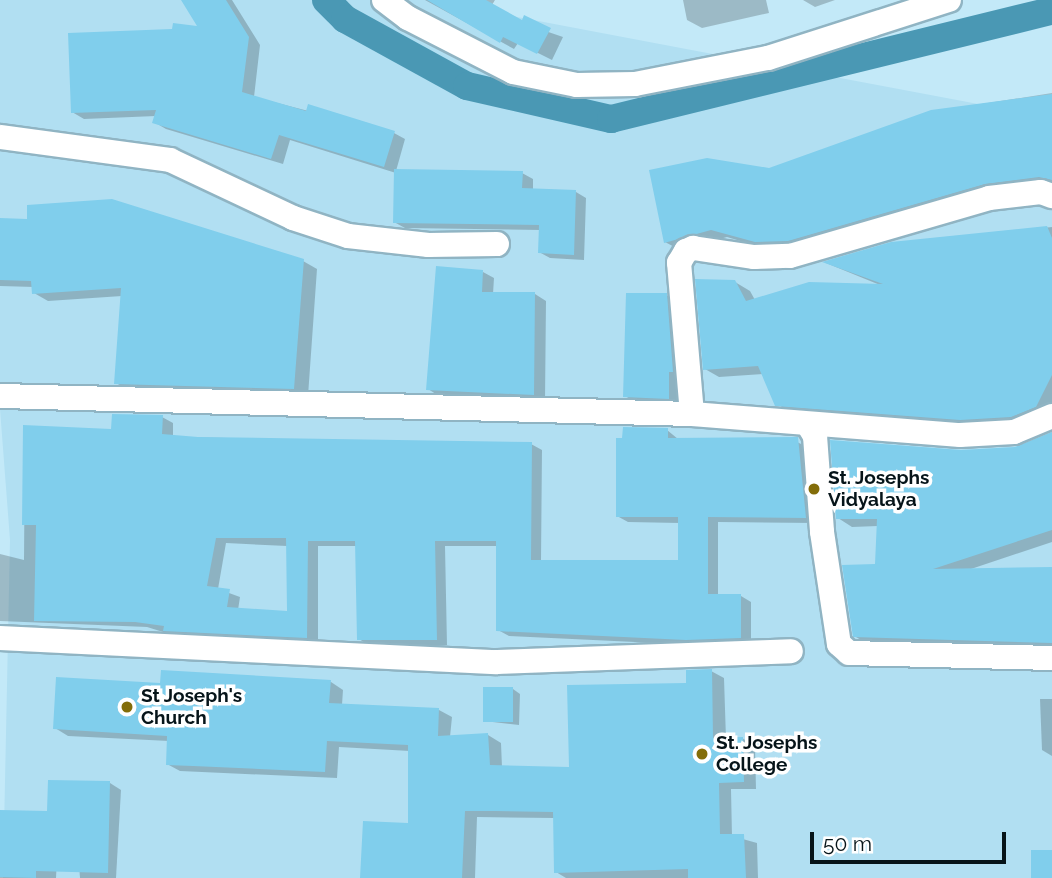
<!DOCTYPE html>
<html>
<head>
<meta charset="utf-8">
<style>
	body { margin:0 }
	#map { position:relative; width:1052px; height:878px; overflow:hidden; background:#c3e9f8; font-family:Raleway,sans-serif }
	div>[style] { position:absolute }
	.built>* { inset:0; background:#b1dff2 }
	.shadow>* { inset:0; background:#0003 }
	.canal>* { height:28px; margin:-14px; padding:0 14px; transform-origin:14px; border-radius:14px; background:#4a98b4 }
	.building>* { inset:0; background:#80ceec; transform-origin:0 0 }
	.roads { filter:drop-shadow(2px 0 #90b4c3) drop-shadow(-2px 0 #90b4c3) drop-shadow(0 2px #90b4c3) drop-shadow(0 -2px #90b4c3) }
	.minor>* { height:24px; margin:-12px; padding:0 12px; transform-origin:12px; border-radius:12px; background:#fff }
	.dots>* { width:19px; height:19px; translate:-50% -50%; box-sizing:border-box; border:4px solid #fff; border-radius:50% }
	span { translate:-50% -50%; white-space:nowrap; text-align:center; line-height:1.15; -webkit-text-stroke:7px #fff; paint-order:stroke }
	.poi-label { font-size:19px; color:#061419; font-weight:700 }
	.left { translate:0 -50%; text-align:left }
	.scale { position:absolute; left:810px; top:832px; width:196px; height:32px; box-sizing:border-box; border:4px solid #061419; border-top:0; padding-left:9px; font-size:21px; line-height:24px; white-space:nowrap; color:#061419; -webkit-text-stroke:5px #fff; paint-order:stroke }
</style>
</head>
<body>
<div id="map">
	<div class="built">
		<div style="clip-path:polygon(0 0,427px 0,1052px 118px,1052px 878px,3px 878px,10px 540px,0 409px)"></div>
	</div>
	<div class="shadow">
		<div style="clip-path:polygon(183px 0,232px 0,260px 45px,254px 97px,394px 133px,405px 139px,396px 171px,522px 173px,533px 179px,533px 190px,576px 192px,586px 198px,584px 260px,550px 258px,539px 252px,540px 230px,405px 228px,394px 222px,396px 173px,290px 140px,283px 164px,166px 129px,154px 122px,156px 116px,84px 119px,72px 112px,200px 28px)"></div>
		<div style="clip-path:polygon(425px 0,495px 0,492px 5px,522px 23px,563px 37px,552px 60px,518px 43px,514px 49px)"></div>
		<div style="clip-path:polygon(683px 0,766px 0,769px 13px,702px 28px,687px 20px)"></div>
		<div style="clip-path:polygon(803px 0,835px 0,815px 7px)"></div>
		<div style="clip-path:polygon(1052px 93px,1052px 185px,771px 250px,727px 237px,680px 250px,665px 242px,769px 170px,931px 112px)"></div>
		<div style="clip-path:polygon(0 220px,303px 261px,317px 269px,308px 396px,130px 391px,116px 383px,122px 296px,48px 301px,34px 293px,34px 287px,0 286px,0 295px)"></div>
		<div style="clip-path:polygon(1052px 227px,1052px 412px,976px 428px,792px 413px,777px 404px,763px 374px,719px 377px,705px 369px,735px 282px,750px 291px,755px 300px,880px 285px,826px 263px,891px 244px)"></div>
		<div style="clip-path:polygon(483px 272px,494px 278px,493px 294px,535px 294px,546px 301px,545px 401px,439px 396px,428px 389px)"></div>
		<div style="clip-path:polygon(666px 295px,678px 301px,680px 404px,637px 403px,625px 396px)"></div>
		<div style="clip-path:polygon(evenodd,162px 417px,173px 423px,173px 437px,531px 444px,542px 450px,541px 562px,680px 562px,680px 523px,628px 522px,617px 516px,667px 430px,678px 439px,789px 438px,811px 449px,816px 523px,718px 522px,718px 596px,741px 596px,751px 602px,751px 643px,698px 645px,509px 636px,498px 630px,498px 546px,445px 546px,447px 645px,370px 646px,359px 639px,357px 546px,318px 546px,318px 643px,176px 636px,147px 627px,0 621px,0 554px,24px 560px,25px 426px,113px 431px,162px 417px,226px 543px,287px 546px,288px 613px,238px 610px,240px 597px,218px 589px,226px 543px)"></div>
		<div style="clip-path:polygon(1052px 434px,1052px 542px,971px 569px,1052px 568px,1052px 650px,871px 646px,856px 637px,844px 567px,876px 566px,878px 526px,852px 527px,838px 518px,961px 452px,1016px 449px)"></div>
		<div style="clip-path:polygon(711px 671px,724px 678px,726px 739px,742px 738px,755px 746px,756px 789px,731px 789px,732px 836px,757px 843px,758px 878px,566px 878px,556px 872px,554px 818px,477px 817px,475px 878px,362px 878px,410px 825px,410px 751px,339px 747px,337px 778px,180px 771px,167px 764px,169px 741px,68px 736px,55px 728px,162px 685px,331px 682px,343px 690px,342px 705px,439px 710px,452px 717px,450px 737px,488px 735px,501px 743px,502px 767px,571px 769px)"></div>
		<div style="clip-path:polygon(513px 689px,520px 694px,519px 725px,484px 721px)"></div>
		<div style="clip-path:polygon(1040px 699px,1052px 699px,1052px 756px,1042px 750px)"></div>
		<div style="clip-path:polygon(73px 782px,110px 783px,121px 790px,116px 878px,80px 878px)"></div>
		<div style="clip-path:polygon(0 812px,59px 820px,56px 878px,0 878px)"></div>
	</div>
	<div class="canal">
		<div style="left:326px;top:0;width:27px;rotate:45deg"></div>
		<div style="left:345px;top:19px;width:139px;rotate:28.8deg"></div>
		<div style="left:467px;top:86px;width:148px;rotate:12.9deg"></div>
		<div style="left:611px;top:119px;width:454px;rotate:-13.8deg"></div>
	</div>
	<div class="building">
		<div style="clip-path:polygon(181px 0,226px 0,249px 37px,242px 92px,306px 111px,308px 104px,395px 131px,384px 167px,279px 135px,271px 159px,152px 123px,156px 110px,71px 113px,68px 33px,172px 29px,173px 23px,197px 26px)"></div>
		<div style="clip-path:polygon(427px 0,486px 0,522px 20px,524px 15px,551px 28px,537px 54px,503px 37px,500px 43px)"></div>
		<div style="clip-path:polygon(1052px 94px,1052px 180px,1039px 177px,985px 184px,788px 241px,755px 242px,711px 230px,664px 243px,649px 170px,707px 158px,769px 168px,931px 110px)"></div>
		<div style="clip-path:polygon(394px 169px,523px 171px,522px 188px,576px 190px,574px 255px,538px 253px,539px 225px,393px 223px)"></div>
		<div style="clip-path:polygon(112px 199px,304px 259px,294px 389px,114px 384px,121px 288px,32px 294px,31px 281px,0 280px,0 218px,27px 219px,27px 205px)"></div>
		<div style="clip-path:polygon(1047px 226px,1052px 238px,1052px 375px,1036px 407px,1011px 417px,960px 420px,775px 406px,758px 366px,703px 370px,695px 279px,735px 280px,746px 301px,809px 282px,883px 284px,822px 262px,891px 242px)"></div>
		<div style="clip-path:polygon(436px 266px,483px 270px,482px 292px,535px 292px,534px 395px,426px 390px)"></div>
		<div style="clip-path:polygon(626px 293px,667px 293px,673px 372px,669px 372px,669px 399px,623px 397px)"></div>
		<div style="clip-path:polygon(evenodd,112px 414px,163px 415px,162px 434px,198px 437px,532px 442px,531px 560px,678px 560px,678px 517px,616px 517px,616px 438px,622px 438px,623px 427px,668px 428px,668px 438px,798px 437px,806px 518px,708px 517px,708px 594px,741px 594px,741px 638px,686px 640px,496px 631px,496px 541px,435px 541px,437px 640px,357px 640px,355px 541px,308px 541px,307px 638px,163px 631px,164px 626px,135px 622px,34px 621px,36px 525px,22px 525px,23px 425px,111px 429px,112px 414px,216px 538px,286px 538px,287px 611px,227px 607px,230px 589px,207px 586px,216px 538px)"></div>
		<div style="clip-path:polygon(1052px 432px,1052px 530px,933px 569px,1052px 567px,1052px 643px,853px 637px,842px 565px,875px 564px,877px 519px,836px 519px,830px 440px,961px 450px,1015px 447px)"></div>
		<div style="clip-path:polygon(712px 669px,713px 738px,743px 737px,744px 782px,719px 783px,720px 834px,744px 834px,746px 878px,688px 878px,688px 869px,554px 873px,553px 812px,495px 811px,465px 811px,462px 878px,360px 878px,363px 821px,408px 823px,408px 745px,327px 741px,325px 772px,193px 766px,166px 765px,167px 736px,53px 729px,56px 677px,160px 683px,161px 670px,331px 680px,329px 703px,439px 708px,438px 736px,488px 733px,490px 765px,569px 767px,567px 685px,686px 683px,686px 670px)"></div>
		<div style="left:483px;top:687px;width:30px;height:35px"></div>
		<div style="clip-path:polygon(48px 780px,110px 781px,108px 873px,36px 871px,36px 878px,0 877px,0 810px,47px 811px)"></div>
		<div style="left:1031px;top:850px;width:21px;height:28px"></div>
	</div>
	<div class="roads">
		<div class="minor">
			<div style="left:384px;top:0;width:30px;rotate:37deg"></div>
			<div style="left:408px;top:18px;width:118px;rotate:27.2deg"></div>
			<div style="left:513px;top:72px;width:65px;rotate:11.5deg"></div>
			<div style="left:577px;top:85px;width:58px;rotate:-1deg"></div>
			<div style="left:635px;top:84px;width:136px;rotate:-11.1deg"></div>
			<div style="left:768px;top:58px;width:190px;rotate:-17.8deg"></div>
			<div style="left:0;top:137px;width:172px;rotate:7.7deg"></div>
			<div style="left:170px;top:160px;width:136px;rotate:25.2deg"></div>
			<div style="left:293px;top:218px;width:58px;rotate:18.1deg"></div>
			<div style="left:348px;top:236px;width:81px;rotate:6.4deg"></div>
			<div style="left:428px;top:245px;width:69px;rotate:-0.8deg"></div>
			<div style="left:0;top:396px;width:692px;rotate:1.49deg"></div>
			<div style="left:692px;top:414px;width:269px;rotate:4.5deg"></div>
			<div style="left:960px;top:435px;width:54px;rotate:-3.2deg"></div>
			<div style="left:1014px;top:432px;width:41px;rotate:-22.8deg"></div>
			<div style="left:692px;top:414px;width:152px;rotate:-94.9deg"></div>
			<div style="left:679px;top:263px;width:14px;rotate:-60deg"></div>
			<div style="left:686px;top:251px;width:8px;rotate:-23deg"></div>
			<div style="left:693px;top:248px;width:62px;rotate:8.4deg"></div>
			<div style="left:754px;top:257px;width:36px;rotate:-2deg"></div>
			<div style="left:790px;top:256px;width:207px;rotate:-16.2deg"></div>
			<div style="left:989px;top:198px;width:52px;rotate:-6.6deg"></div>
			<div style="left:1041px;top:192px;width:12px;rotate:20deg"></div>
			<div style="left:809px;top:426px;width:12px;rotate:59deg"></div>
			<div style="left:815px;top:436px;width:96px;rotate:85.8deg"></div>
			<div style="left:822px;top:532px;width:113px;rotate:81.4deg"></div>
			<div style="left:839px;top:644px;width:13px;rotate:42deg"></div>
			<div style="left:849px;top:653px;width:203px;rotate:1.4deg"></div>
			<div style="left:0;top:638px;width:497px;rotate:2.8deg"></div>
			<div style="left:496px;top:662px;width:295px;rotate:-2.1deg"></div>
		</div>
	</div>
	<div class="dots">
		<div style="left:814px;top:489px;background:#836d09"></div>
		<div style="left:127px;top:707px;background:#836d09"></div>
		<div style="left:702px;top:754px;background:#836d09"></div>
	</div>
	<div class="poi-label">
		<span class="left" style="left:828px;top:489px">St. Josephs<br>Vidyalaya</span>
		<span class="left" style="left:141px;top:707px">St Joseph's<br>Church</span>
		<span class="left" style="left:716px;top:754px">St. Josephs<br>College</span>
	</div>
	<div class="scale">50 m</div>
</div>
</body>
</html>
